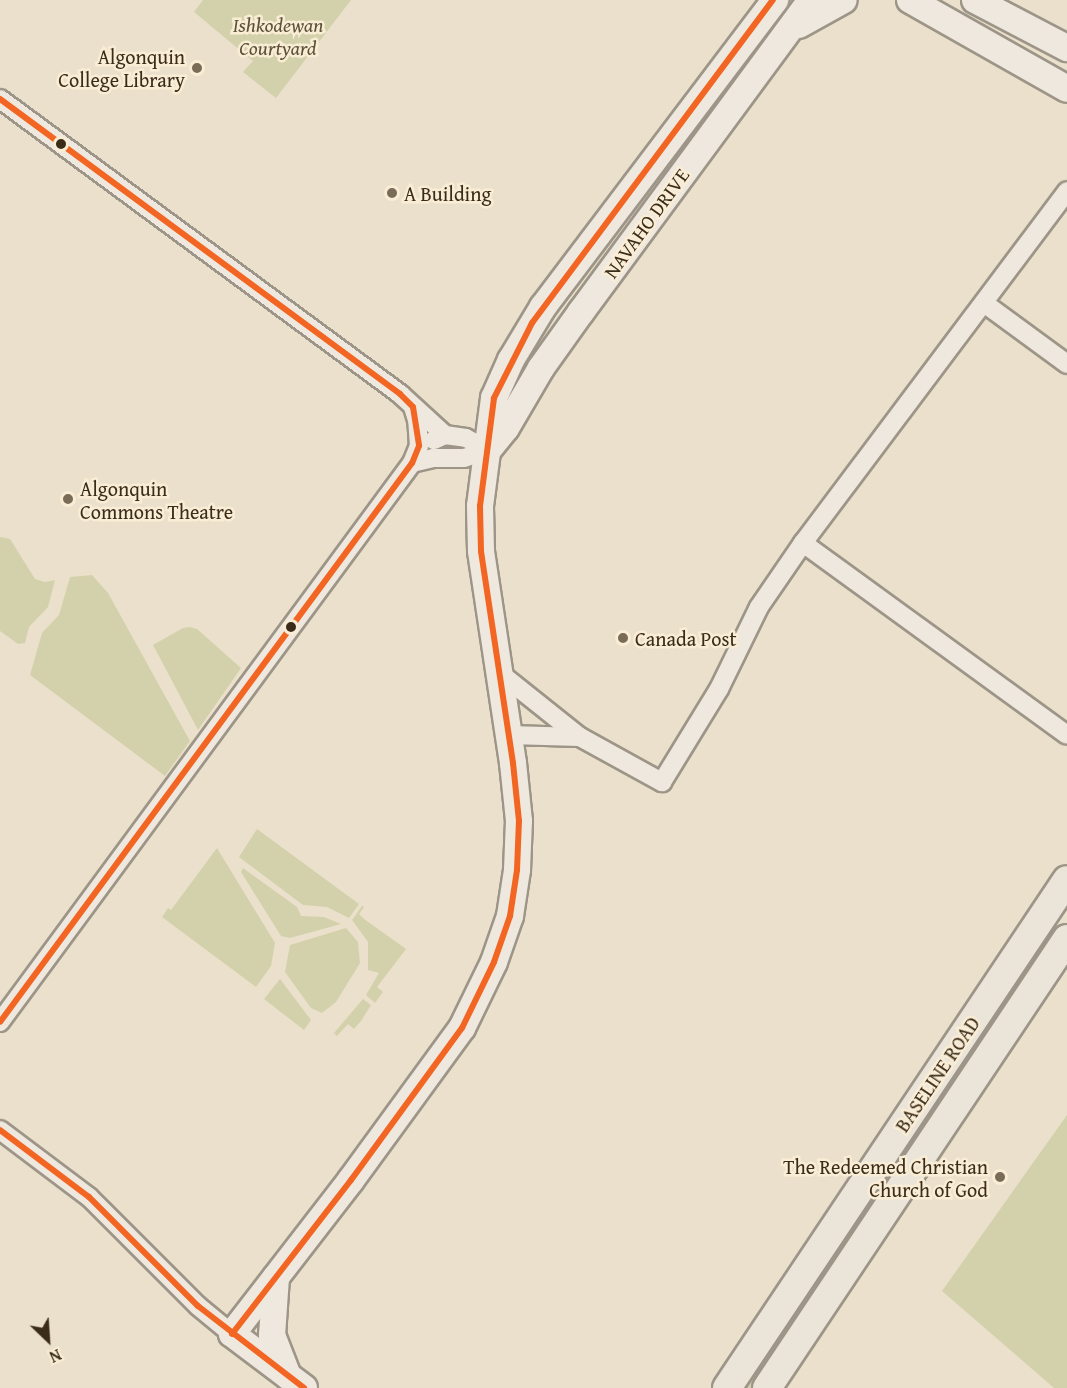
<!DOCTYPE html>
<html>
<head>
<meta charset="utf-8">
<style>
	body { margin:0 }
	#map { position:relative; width:1067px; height:1388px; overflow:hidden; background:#ebe0cb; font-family:"Gentium Book Plus",serif }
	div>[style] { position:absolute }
	.green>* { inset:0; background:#d3d1ab }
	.roads { filter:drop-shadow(2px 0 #9d9587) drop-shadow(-2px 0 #9d9587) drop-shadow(0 2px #9d9587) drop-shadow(0 -2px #9d9587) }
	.street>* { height:18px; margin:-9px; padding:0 9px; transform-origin:9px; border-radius:9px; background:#eee8de }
	.secondary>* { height:26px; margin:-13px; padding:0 13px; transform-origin:13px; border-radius:13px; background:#eee8de }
	.primary>* { height:28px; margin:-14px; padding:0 14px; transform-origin:14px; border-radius:14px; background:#eae4d9 }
	.bus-1>* { height:6px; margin:-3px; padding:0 3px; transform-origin:3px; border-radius:3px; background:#f26522 }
	.dots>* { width:16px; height:16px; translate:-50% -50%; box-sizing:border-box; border:3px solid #faedd5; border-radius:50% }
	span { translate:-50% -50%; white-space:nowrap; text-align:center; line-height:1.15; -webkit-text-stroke:5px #faedd5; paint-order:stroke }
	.park-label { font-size:20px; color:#5c5238; font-style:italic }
	.poi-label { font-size:20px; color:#3b2c1a }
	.right { translate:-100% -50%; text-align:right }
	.left { translate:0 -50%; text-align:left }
	.street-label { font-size:20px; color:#3b2c1a }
	.north { position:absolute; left:18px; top:1310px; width:60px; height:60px; -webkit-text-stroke:4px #faedd5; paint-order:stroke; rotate:155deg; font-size:16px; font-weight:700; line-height:24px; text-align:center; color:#3b2c1a }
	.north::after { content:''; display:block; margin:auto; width:21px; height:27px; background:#3b2c1a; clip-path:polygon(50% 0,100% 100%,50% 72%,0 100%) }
</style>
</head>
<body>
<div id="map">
	<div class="green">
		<div style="clip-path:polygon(203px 0,351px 0,276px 98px,243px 72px,253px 61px,194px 12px)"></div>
		<div style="clip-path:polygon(0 537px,10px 539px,35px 579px,45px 582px,55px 580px,48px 607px,29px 627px,25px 643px,18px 644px,0 631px)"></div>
		<div style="clip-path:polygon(92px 575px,108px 593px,190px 741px,165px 776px,30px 675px,42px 633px,59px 615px,70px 577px)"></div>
		<div style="clip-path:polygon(189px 627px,197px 629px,241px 668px,198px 730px,153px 645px,183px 628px)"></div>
		<div style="clip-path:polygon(257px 829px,359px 904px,349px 918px,327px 907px,303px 905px,239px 857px)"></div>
		<div style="clip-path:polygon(217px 848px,275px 943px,271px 966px,256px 987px,162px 917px,168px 908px,171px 910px)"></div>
		<div style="clip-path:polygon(243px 868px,297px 907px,301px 916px,324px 917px,341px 924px,290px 938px,281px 936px,241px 872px)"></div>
		<div style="clip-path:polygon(362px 906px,364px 907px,359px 914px,364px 919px,406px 949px,377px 987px,383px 992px,375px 1003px,366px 995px,379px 973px,368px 970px,368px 942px,352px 920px)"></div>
		<div style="clip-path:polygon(346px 928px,358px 942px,360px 963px,336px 1002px,322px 1013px,311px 1008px,285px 972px,290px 945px)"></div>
		<div style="clip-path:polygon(280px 979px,311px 1020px,304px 1030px,264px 999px)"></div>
		<div style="clip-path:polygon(1018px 980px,1023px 984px,754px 1388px,742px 1388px)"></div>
		<div style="clip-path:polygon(363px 999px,371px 1005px,361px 1021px,354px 1029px,348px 1024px,337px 1036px,334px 1033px)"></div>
		<div style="clip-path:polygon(1067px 1115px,1067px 1388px,1054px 1388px,942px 1291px)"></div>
	</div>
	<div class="roads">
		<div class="street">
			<div style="left:0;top:99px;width:497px;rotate:36.4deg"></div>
			<div style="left:400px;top:394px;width:61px;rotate:42.3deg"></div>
			<div style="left:984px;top:303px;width:103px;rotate:36.3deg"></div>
			<div style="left:434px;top:440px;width:12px;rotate:-24deg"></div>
			<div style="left:445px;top:435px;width:21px;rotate:8deg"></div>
			<div style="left:466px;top:438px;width:25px;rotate:29deg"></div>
			<div style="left:412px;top:463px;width:22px;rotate:-13deg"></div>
			<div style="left:433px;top:458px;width:31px"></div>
			<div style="left:464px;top:458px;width:25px;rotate:-18deg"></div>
			<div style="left:803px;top:543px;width:326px;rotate:36deg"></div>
			<div style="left:501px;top:674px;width:101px;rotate:38.6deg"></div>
			<div style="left:580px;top:737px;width:94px;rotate:28.8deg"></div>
			<div style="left:662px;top:782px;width:109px;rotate:-58.5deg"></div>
			<div style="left:719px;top:689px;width:91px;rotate:-64deg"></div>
			<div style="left:759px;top:607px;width:78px;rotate:-55.5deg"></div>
			<div style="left:803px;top:543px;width:440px;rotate:-53.1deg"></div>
			<div style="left:509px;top:735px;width:71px;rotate:1.6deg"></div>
			<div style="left:0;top:1022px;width:694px;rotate:-53.61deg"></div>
			<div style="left:412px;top:463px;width:18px;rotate:-68deg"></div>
			<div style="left:419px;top:446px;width:26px;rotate:-94deg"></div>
			<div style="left:417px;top:420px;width:14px;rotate:-107deg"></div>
			<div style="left:0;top:1130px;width:111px;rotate:37deg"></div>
			<div style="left:89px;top:1197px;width:154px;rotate:45deg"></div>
			<div style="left:198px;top:1306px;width:44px;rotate:39.5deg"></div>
		</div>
		<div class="secondary">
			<div style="left:910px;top:0;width:180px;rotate:29.5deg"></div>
			<div style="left:975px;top:0;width:104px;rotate:27.6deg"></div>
			<div style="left:799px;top:25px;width:51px;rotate:-29.1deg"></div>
			<div style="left:488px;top:450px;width:28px;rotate:-51deg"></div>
			<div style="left:506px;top:428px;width:69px;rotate:-59.7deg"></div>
			<div style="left:541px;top:368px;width:69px;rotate:-54.5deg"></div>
			<div style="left:581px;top:312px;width:388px;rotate:-53.6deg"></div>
			<div style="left:276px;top:1277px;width:58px;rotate:93.9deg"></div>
			<div style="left:272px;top:1335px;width:44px;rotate:68.7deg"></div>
			<div style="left:304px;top:1388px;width:90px;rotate:-143.1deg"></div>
			<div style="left:232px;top:1334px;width:195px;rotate:-52.3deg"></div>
			<div style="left:351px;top:1180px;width:188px;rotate:-53.9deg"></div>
			<div style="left:462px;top:1028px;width:73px;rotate:-64.1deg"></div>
			<div style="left:494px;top:962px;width:49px;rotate:-70.8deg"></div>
			<div style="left:510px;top:916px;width:47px;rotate:-81.3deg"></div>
			<div style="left:517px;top:870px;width:49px;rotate:-87.7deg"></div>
			<div style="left:519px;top:821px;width:58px;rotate:-95.9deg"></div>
			<div style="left:513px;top:763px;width:214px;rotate:-98.6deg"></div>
			<div style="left:481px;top:551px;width:45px;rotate:-91.3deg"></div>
			<div style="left:480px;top:506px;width:109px;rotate:-82.6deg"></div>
			<div style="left:494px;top:398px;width:42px;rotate:-65.9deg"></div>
			<div style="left:511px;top:360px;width:62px;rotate:-58.9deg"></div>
			<div style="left:543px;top:307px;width:385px;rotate:-52.9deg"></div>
		</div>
		<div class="primary">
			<div style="left:727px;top:1388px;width:611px;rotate:-56.21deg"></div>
			<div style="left:767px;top:1388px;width:540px;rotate:-56.25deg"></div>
		</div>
	</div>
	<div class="bus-1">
		<div style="left:0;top:99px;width:497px;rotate:36.4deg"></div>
		<div style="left:400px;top:394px;width:18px;rotate:45deg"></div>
		<div style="left:413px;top:407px;width:39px;rotate:81deg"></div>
		<div style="left:419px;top:446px;width:18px;rotate:112deg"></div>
		<div style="left:412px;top:463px;width:694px;rotate:126.39deg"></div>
		<div style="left:0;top:1130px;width:111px;rotate:37deg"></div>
		<div style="left:89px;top:1197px;width:154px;rotate:45deg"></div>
		<div style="left:198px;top:1306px;width:134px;rotate:37.7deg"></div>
		<div style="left:232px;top:1334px;width:195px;rotate:-52.3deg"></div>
		<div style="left:351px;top:1180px;width:188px;rotate:-53.9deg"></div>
		<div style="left:462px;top:1028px;width:73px;rotate:-64.1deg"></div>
		<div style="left:494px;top:962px;width:49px;rotate:-70.8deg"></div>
		<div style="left:510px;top:916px;width:47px;rotate:-81.3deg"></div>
		<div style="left:517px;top:870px;width:49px;rotate:-87.7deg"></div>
		<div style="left:519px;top:821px;width:58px;rotate:-95.9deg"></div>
		<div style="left:513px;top:763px;width:214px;rotate:-98.6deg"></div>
		<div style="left:481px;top:551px;width:45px;rotate:-91.3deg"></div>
		<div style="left:480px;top:506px;width:109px;rotate:-82.6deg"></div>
		<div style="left:494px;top:398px;width:84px;rotate:-63.1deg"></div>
		<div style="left:532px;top:323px;width:403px;rotate:-53.3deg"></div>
	</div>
	<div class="dots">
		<div style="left:197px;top:68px;background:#796b58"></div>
		<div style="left:61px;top:144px;background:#3b2c1a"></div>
		<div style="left:392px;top:193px;background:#796b58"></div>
		<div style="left:68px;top:499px;background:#796b58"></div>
		<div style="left:291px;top:627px;background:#3b2c1a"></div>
		<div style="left:623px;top:638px;background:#796b58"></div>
		<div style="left:1000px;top:1177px;background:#796b58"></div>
	</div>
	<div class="park-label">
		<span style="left:278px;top:36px">Ishkodewan<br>Courtyard</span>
	</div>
	<div class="poi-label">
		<span class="right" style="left:185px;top:68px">Algonquin<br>College Library</span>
		<span class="left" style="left:404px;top:193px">A Building</span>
		<span class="left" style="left:80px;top:500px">Algonquin<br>Commons Theatre</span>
		<span class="left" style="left:635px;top:638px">Canada Post</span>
		<span class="right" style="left:988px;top:1178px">The Redeemed Christian<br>Church of God</span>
	</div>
	<div class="street-label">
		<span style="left:646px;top:223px;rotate:-54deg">NAVAHO DRIVE</span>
		<span style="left:937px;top:1074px;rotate:-56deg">BASELINE ROAD</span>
	</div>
	<div class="north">N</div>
</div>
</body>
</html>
